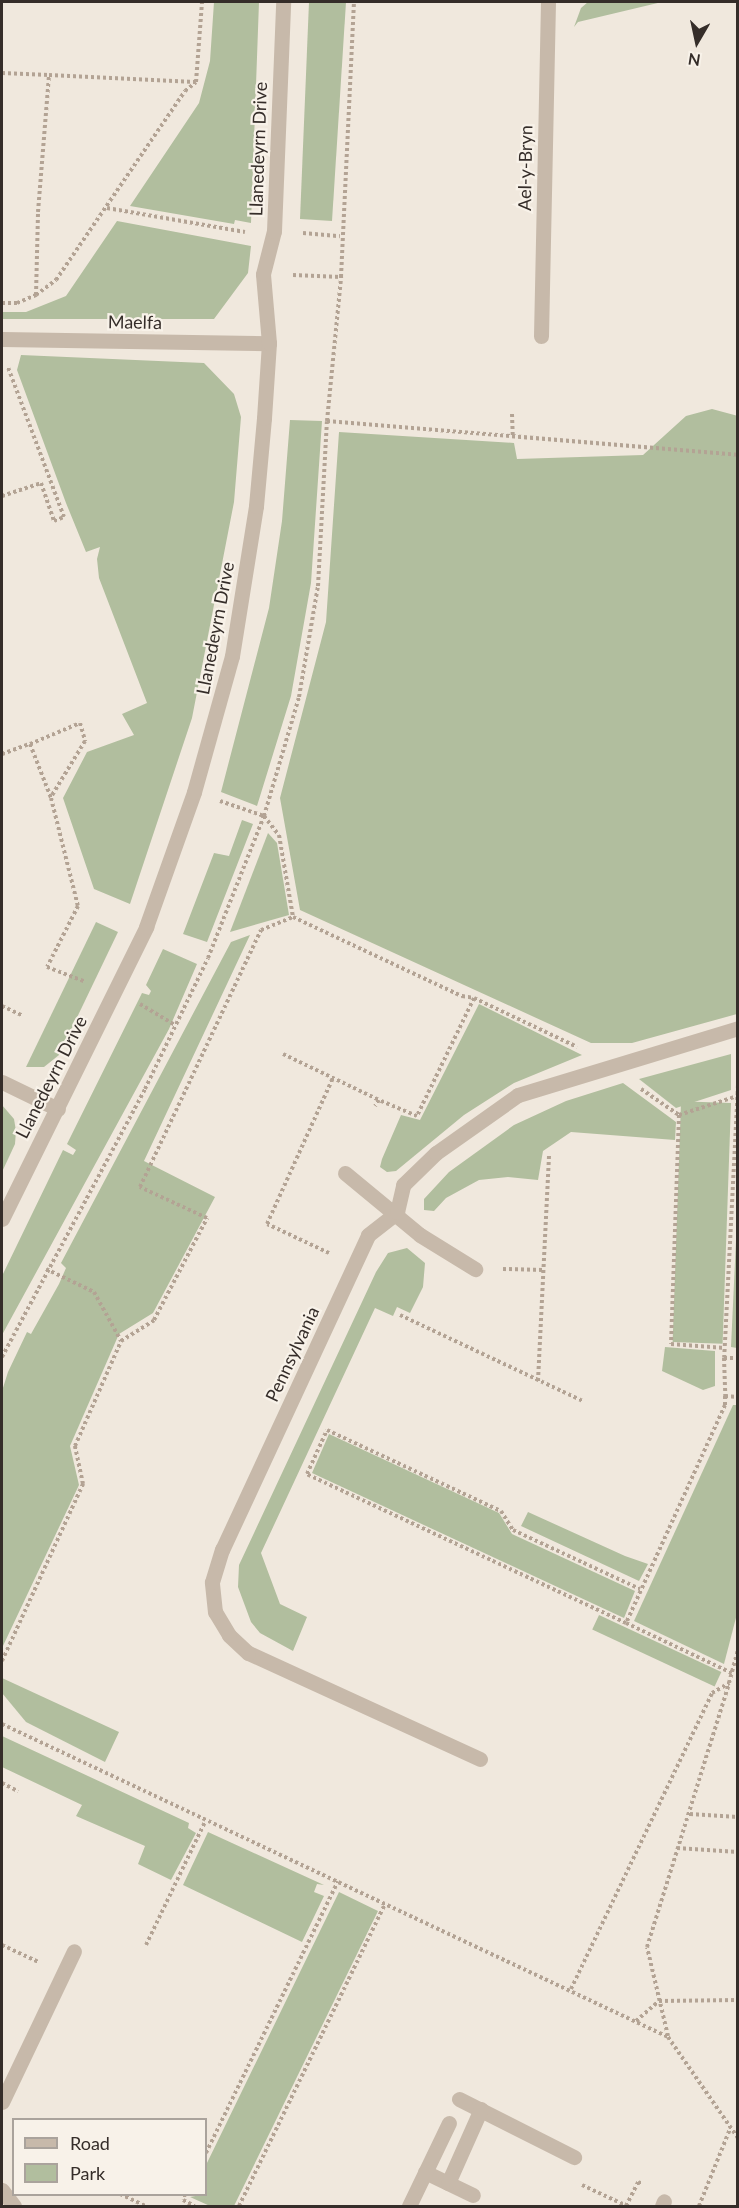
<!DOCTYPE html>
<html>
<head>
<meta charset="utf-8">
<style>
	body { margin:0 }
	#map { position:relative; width:739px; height:2208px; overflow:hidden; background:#f0e8dd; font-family:Lato,sans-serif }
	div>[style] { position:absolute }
	.green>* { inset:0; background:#b1be9e; transform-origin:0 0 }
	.path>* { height:4px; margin-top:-2px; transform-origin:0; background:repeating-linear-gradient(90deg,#b3a394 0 3px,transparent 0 6px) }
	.service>* { height:15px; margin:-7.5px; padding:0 7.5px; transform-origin:7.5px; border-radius:7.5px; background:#c7b9aa }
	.minor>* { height:15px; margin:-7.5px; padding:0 7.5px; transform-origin:7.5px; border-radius:7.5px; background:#c7b9aa }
	.tertiary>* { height:15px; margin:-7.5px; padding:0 7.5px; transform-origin:7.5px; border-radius:7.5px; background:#c7b9aa }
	span { translate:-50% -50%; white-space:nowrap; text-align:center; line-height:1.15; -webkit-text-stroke:4.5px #f8f2e9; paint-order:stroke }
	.street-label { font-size:18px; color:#352d29 }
	.frame { position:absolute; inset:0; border:3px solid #352d29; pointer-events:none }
	.legend { position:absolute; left:12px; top:2118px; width:195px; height:78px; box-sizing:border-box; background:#f8f2e9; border:2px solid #aaa39c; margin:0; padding:8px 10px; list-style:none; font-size:18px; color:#352d29 }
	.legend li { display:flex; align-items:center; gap:12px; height:30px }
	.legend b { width:30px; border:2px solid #aaa39c }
	.north { position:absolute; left:667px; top:12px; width:60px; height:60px; -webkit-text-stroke:4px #f8f2e9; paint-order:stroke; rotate:189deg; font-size:16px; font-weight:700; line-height:24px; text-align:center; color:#352d29 }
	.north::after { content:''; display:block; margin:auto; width:21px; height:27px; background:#352d29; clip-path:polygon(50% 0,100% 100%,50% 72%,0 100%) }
</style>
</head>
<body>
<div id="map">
	<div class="green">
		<div style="clip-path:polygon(214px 2px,259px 2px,251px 223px,235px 220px,234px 224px,130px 206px,199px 103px,210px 61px)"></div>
		<div style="clip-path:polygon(309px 2px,346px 2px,332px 221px,300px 219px)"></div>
		<div style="clip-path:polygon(588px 2px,662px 2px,578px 22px,574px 27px,581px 8px)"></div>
		<div style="clip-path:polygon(117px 221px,251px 246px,248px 273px,214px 319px,2px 319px,2px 312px,26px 312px,66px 296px)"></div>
		<div style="clip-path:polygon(21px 355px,204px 363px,234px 394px,241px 417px,234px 502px,192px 718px,130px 904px,94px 889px,63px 798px,87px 752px,134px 735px,122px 714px,147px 703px,99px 578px,97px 559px,100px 547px,86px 552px,66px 503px,17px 370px)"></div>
		<div style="clip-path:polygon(712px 409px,738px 416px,737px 1014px,632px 1043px,591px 1043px,300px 910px,280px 798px,326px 622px,339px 432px,514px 443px,517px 459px,643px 455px,686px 416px)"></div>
		<div style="clip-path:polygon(290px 420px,322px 421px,311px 583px,291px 696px,257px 806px,221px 792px,269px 608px,282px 521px)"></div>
		<div style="clip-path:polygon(242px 820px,253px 824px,207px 942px,183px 934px,214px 853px,229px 856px)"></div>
		<div style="clip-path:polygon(268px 833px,277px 843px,289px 915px,230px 932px)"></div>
		<div style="clip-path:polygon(96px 922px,118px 932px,59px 1055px,44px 1067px,26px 1067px)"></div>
		<div style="clip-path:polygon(250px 935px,144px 1161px,215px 1197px,153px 1313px,119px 1334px,70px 1446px,79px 1485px,2px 1648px,2px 1391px,8px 1372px,27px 1332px,31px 1334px,59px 1284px,66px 1268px,61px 1263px,231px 942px)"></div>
		<div style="clip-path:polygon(163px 949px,197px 964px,169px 1029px,2px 1335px,2px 1276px,63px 1150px,73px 1155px,76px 1150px,67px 1144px,142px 993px,149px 995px,151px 991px,146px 985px)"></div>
		<div style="clip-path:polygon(479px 1004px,582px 1055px,514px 1083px,464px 1115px,396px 1171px,387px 1172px,380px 1167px,382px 1159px,401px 1115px,420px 1120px)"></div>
		<div style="clip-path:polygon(731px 1054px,731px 1090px,676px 1108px,639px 1079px)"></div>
		<div style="clip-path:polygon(623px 1083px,676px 1122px,675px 1140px,571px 1132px,543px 1151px,538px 1180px,508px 1177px,479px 1180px,446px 1198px,434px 1211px,424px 1210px,424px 1199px,449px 1172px,514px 1125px,566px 1101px)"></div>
		<div style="left:731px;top:1103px;width:241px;height:50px;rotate:92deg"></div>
		<div style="clip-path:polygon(2px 1105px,14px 1119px,16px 1131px,15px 1144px,2px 1172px)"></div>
		<div style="clip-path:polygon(736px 1240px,738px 1241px,737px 1348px,731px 1347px)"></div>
		<div style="clip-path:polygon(407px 1248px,425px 1263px,423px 1287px,410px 1313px,397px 1307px,393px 1316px,375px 1308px,261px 1553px,280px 1604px,307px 1617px,293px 1651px,260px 1633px,251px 1622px,238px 1587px,239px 1565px,376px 1272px,388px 1253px)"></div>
		<div style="clip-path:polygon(665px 1347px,715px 1351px,715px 1386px,703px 1390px,662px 1371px)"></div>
		<div style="clip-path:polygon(733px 1405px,738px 1405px,738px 1610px,724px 1664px,634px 1621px)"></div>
		<div style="clip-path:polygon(329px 1434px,499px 1513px,512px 1534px,635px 1591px,624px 1618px,312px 1473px)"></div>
		<div style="clip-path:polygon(528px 1512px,625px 1556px,648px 1564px,639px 1581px,521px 1526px)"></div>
		<div style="left:599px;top:1615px;width:135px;height:16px;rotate:25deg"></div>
		<div style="clip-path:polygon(2px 1678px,119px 1732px,105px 1762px,26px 1722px,2px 1693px)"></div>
		<div style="clip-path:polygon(2px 1736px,189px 1823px,188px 1828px,196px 1833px,171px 1880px,138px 1864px,145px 1846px,76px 1816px,82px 1805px,2px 1767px)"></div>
		<div style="clip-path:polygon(208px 1832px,324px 1885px,317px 1884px,314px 1892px,324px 1896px,302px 1942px,183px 1885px)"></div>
		<div style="clip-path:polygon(339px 1892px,378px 1911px,234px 2206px,210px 2206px,190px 2197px,206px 2194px,206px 2165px)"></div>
	</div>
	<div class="path">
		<div style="left:2px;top:73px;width:47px;rotate:2.4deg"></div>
		<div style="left:107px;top:208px;width:140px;rotate:9.9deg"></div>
		<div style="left:303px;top:233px;width:37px;rotate:5deg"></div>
		<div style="left:293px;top:275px;width:48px;rotate:2.4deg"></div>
		<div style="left:36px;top:295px;width:83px;rotate:-88.6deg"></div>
		<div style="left:38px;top:212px;width:137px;rotate:-85.4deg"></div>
		<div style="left:49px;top:75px;width:146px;rotate:2.7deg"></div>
		<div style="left:2px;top:303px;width:15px"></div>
		<div style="left:17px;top:303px;width:21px;rotate:-23deg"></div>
		<div style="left:36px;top:295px;width:25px;rotate:-37deg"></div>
		<div style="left:56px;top:280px;width:229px;rotate:-55.7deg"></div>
		<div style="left:185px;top:91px;width:14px;rotate:-39deg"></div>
		<div style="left:196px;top:82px;width:80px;rotate:-85.7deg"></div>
		<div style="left:512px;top:414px;width:23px;rotate:88deg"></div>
		<div style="left:327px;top:421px;width:412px;rotate:4.7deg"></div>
		<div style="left:2px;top:496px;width:41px;rotate:-18.4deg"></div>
		<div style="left:41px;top:483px;width:40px;rotate:71.1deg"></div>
		<div style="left:54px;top:521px;width:11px;rotate:-22deg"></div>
		<div style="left:64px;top:517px;width:160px;rotate:-110.5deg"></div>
		<div style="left:30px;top:744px;width:54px;rotate:-22.8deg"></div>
		<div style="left:80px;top:723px;width:19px;rotate:74deg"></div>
		<div style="left:85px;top:741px;width:66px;rotate:121.3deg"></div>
		<div style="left:2px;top:754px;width:30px;rotate:-20deg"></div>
		<div style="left:30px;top:744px;width:58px;rotate:68.7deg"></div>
		<div style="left:51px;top:798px;width:111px;rotate:76deg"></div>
		<div style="left:78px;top:906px;width:68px;rotate:116.9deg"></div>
		<div style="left:47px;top:967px;width:40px;rotate:21deg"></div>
		<div style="left:220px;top:801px;width:46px;rotate:18.8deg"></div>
		<div style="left:264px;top:816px;width:24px;rotate:52deg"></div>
		<div style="left:279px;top:835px;width:83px;rotate:80.3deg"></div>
		<div style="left:474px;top:998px;width:114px;rotate:25.4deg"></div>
		<div style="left:140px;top:1004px;width:41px;rotate:31deg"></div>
		<div style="left:2px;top:1006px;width:23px;rotate:25deg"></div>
		<div style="left:283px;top:1054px;width:106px;rotate:25.6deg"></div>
		<div style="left:738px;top:1085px;width:273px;rotate:92.9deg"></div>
		<div style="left:724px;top:1358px;width:14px"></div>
		<div style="left:641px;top:1089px;width:46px;rotate:34.4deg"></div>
		<div style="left:679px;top:1115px;width:61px;rotate:-18.1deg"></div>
		<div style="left:679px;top:1115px;width:229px;rotate:92deg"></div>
		<div style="left:671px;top:1344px;width:54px;rotate:4.2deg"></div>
		<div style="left:329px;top:1253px;width:68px;rotate:-154.9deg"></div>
		<div style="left:267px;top:1224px;width:160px;rotate:-65.7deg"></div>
		<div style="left:46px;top:1269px;width:53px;rotate:25.6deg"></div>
		<div style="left:94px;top:1292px;width:56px;rotate:61.1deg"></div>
		<div style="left:503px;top:1269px;width:40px;rotate:1.4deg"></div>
		<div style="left:400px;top:1315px;width:202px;rotate:25.2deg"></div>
		<div style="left:2px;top:1357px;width:304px;rotate:-61.9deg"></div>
		<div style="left:145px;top:1089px;width:145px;rotate:-64.3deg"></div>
		<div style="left:208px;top:958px;width:153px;rotate:-68.5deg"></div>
		<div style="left:264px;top:816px;width:124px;rotate:-73.6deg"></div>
		<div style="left:299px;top:697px;width:113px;rotate:-80.3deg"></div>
		<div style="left:318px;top:586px;width:165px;rotate:-86.9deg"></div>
		<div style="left:327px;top:421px;width:145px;rotate:-84.4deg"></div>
		<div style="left:341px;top:277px;width:275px;rotate:-87.3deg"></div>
		<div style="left:724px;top:1358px;width:38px;rotate:88deg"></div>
		<div style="left:725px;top:1396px;width:13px;rotate:4deg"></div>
		<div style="left:538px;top:1381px;width:227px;rotate:-87.2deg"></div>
		<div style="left:725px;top:1396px;width:9px;rotate:90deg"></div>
		<div style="left:725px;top:1405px;width:239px;rotate:114.4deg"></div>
		<div style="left:626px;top:1623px;width:117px;rotate:25.3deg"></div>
		<div style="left:626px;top:1623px;width:352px;rotate:-155deg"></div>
		<div style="left:307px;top:1474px;width:48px;rotate:-65.6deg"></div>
		<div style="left:327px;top:1430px;width:192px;rotate:25deg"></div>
		<div style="left:501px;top:1511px;width:22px;rotate:58deg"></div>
		<div style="left:513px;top:1530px;width:140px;rotate:24.9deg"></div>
		<div style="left:2px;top:1661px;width:195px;rotate:-65.4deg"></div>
		<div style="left:83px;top:1484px;width:39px;rotate:-102deg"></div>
		<div style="left:75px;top:1446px;width:115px;rotate:-66.3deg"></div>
		<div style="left:121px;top:1341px;width:39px;rotate:-32deg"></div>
		<div style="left:154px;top:1320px;width:115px;rotate:-62.5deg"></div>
		<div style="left:207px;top:1218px;width:74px;rotate:-155.2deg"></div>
		<div style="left:140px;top:1187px;width:284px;rotate:-64.8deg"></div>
		<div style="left:261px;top:930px;width:35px;rotate:-22deg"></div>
		<div style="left:293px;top:917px;width:187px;rotate:25.1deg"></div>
		<div style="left:462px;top:996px;width:12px;rotate:9deg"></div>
		<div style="left:474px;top:998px;width:131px;rotate:115.8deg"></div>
		<div style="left:417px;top:1116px;width:41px;rotate:-157.2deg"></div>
		<div style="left:379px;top:1100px;width:7px;rotate:124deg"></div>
		<div style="left:2px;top:1724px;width:736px;rotate:25.17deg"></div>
		<div style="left:668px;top:2037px;width:123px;rotate:55.3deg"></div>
		<div style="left:2px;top:1783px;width:18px;rotate:27deg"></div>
		<div style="left:690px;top:1814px;width:48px;rotate:3.6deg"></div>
		<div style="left:677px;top:1848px;width:61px;rotate:3.8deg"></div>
		<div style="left:2px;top:1945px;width:40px;rotate:25deg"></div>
		<div style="left:146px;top:1945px;width:136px;rotate:-64.4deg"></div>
		<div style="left:571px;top:1989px;width:328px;rotate:-64.5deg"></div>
		<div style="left:712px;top:1693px;width:20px;rotate:-30deg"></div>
		<div style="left:729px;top:1683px;width:35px;rotate:-75deg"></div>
		<div style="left:636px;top:2021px;width:30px;rotate:-41deg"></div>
		<div style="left:659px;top:2001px;width:79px;rotate:-0.7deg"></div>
		<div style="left:668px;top:2036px;width:91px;rotate:-103.3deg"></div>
		<div style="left:647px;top:1947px;width:275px;rotate:-72.7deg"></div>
		<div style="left:206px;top:2153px;width:302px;rotate:-64.1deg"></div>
		<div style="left:582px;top:2185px;width:50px;rotate:25deg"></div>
		<div style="left:120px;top:2194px;width:29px;rotate:25deg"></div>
		<div style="left:185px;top:2194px;width:6px;rotate:108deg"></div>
		<div style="left:183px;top:2200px;width:13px;rotate:27deg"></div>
		<div style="left:239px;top:2206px;width:335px;rotate:-64.2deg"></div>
		<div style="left:626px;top:2206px;width:27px;rotate:-63deg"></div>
		<div style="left:638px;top:2182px;width:5px;rotate:22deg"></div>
		<div style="left:699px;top:2206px;width:83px;rotate:-68.1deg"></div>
	</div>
	<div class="service">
		<div style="left:2px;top:1082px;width:62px;rotate:25.7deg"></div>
		<div style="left:459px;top:2099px;width:129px;rotate:26.8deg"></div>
		<div style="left:425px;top:2172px;width:53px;rotate:25.6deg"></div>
		<div style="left:448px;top:2183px;width:81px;rotate:-66deg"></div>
		<div style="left:662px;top:2206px;width:5px;rotate:-68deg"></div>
	</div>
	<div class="minor">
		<div style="left:541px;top:336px;width:334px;rotate:-88.8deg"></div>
		<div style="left:2px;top:339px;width:267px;rotate:0.9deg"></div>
		<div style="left:345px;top:1173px;width:97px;rotate:39.6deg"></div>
		<div style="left:420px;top:1235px;width:65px;rotate:31.7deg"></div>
		<div style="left:480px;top:1759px;width:255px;rotate:-155.4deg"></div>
		<div style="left:248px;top:1653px;width:26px;rotate:-137deg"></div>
		<div style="left:229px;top:1635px;width:27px;rotate:-121deg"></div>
		<div style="left:215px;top:1612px;width:30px;rotate:-96deg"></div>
		<div style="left:212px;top:1582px;width:34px;rotate:-73deg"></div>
		<div style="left:222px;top:1550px;width:347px;rotate:-65.1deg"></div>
		<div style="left:368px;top:1235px;width:37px;rotate:-38deg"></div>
		<div style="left:397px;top:1212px;width:28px;rotate:-77deg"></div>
		<div style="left:403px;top:1185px;width:46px;rotate:-44.1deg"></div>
		<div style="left:436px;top:1153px;width:100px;rotate:-35.3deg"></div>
		<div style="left:518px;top:1095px;width:230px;rotate:-16.9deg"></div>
		<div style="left:2px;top:2102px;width:167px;rotate:-64.5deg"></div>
		<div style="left:2px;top:2190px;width:20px;rotate:53deg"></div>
		<div style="left:409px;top:2206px;width:92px;rotate:-64.3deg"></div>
	</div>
	<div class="tertiary">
		<div style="left:2px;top:1219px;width:326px;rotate:-63.7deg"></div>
		<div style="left:146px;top:927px;width:143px;rotate:-70.4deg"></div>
		<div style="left:194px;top:792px;width:141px;rotate:-74.4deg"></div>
		<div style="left:232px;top:656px;width:152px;rotate:-80.9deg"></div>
		<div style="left:256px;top:506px;width:88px;rotate:-84.8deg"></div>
		<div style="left:264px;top:418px;width:75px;rotate:-86.2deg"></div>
		<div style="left:269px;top:343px;width:69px;rotate:-95deg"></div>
		<div style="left:263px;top:274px;width:44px;rotate:-75.7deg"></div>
		<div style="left:274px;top:231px;width:229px;rotate:-87.7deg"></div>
	</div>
	<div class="street-label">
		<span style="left:258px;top:149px;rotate:-88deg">Llanedeyrn Drive</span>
		<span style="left:525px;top:168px;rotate:-89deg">Ael-y-Bryn</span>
		<span style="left:135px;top:322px;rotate:1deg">Maelfa</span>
		<span style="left:215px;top:628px;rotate:-79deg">Llanedeyrn Drive</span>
		<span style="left:51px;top:1077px;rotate:-63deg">Llanedeyrn Drive</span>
		<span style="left:292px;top:1354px;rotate:-65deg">Pennsylvania</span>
	</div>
	<div class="frame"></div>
	<ul class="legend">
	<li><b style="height:8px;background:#c7b9aa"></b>Road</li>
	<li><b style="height:16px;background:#b1be9e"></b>Park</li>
	</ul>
	<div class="north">N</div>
</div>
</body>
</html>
